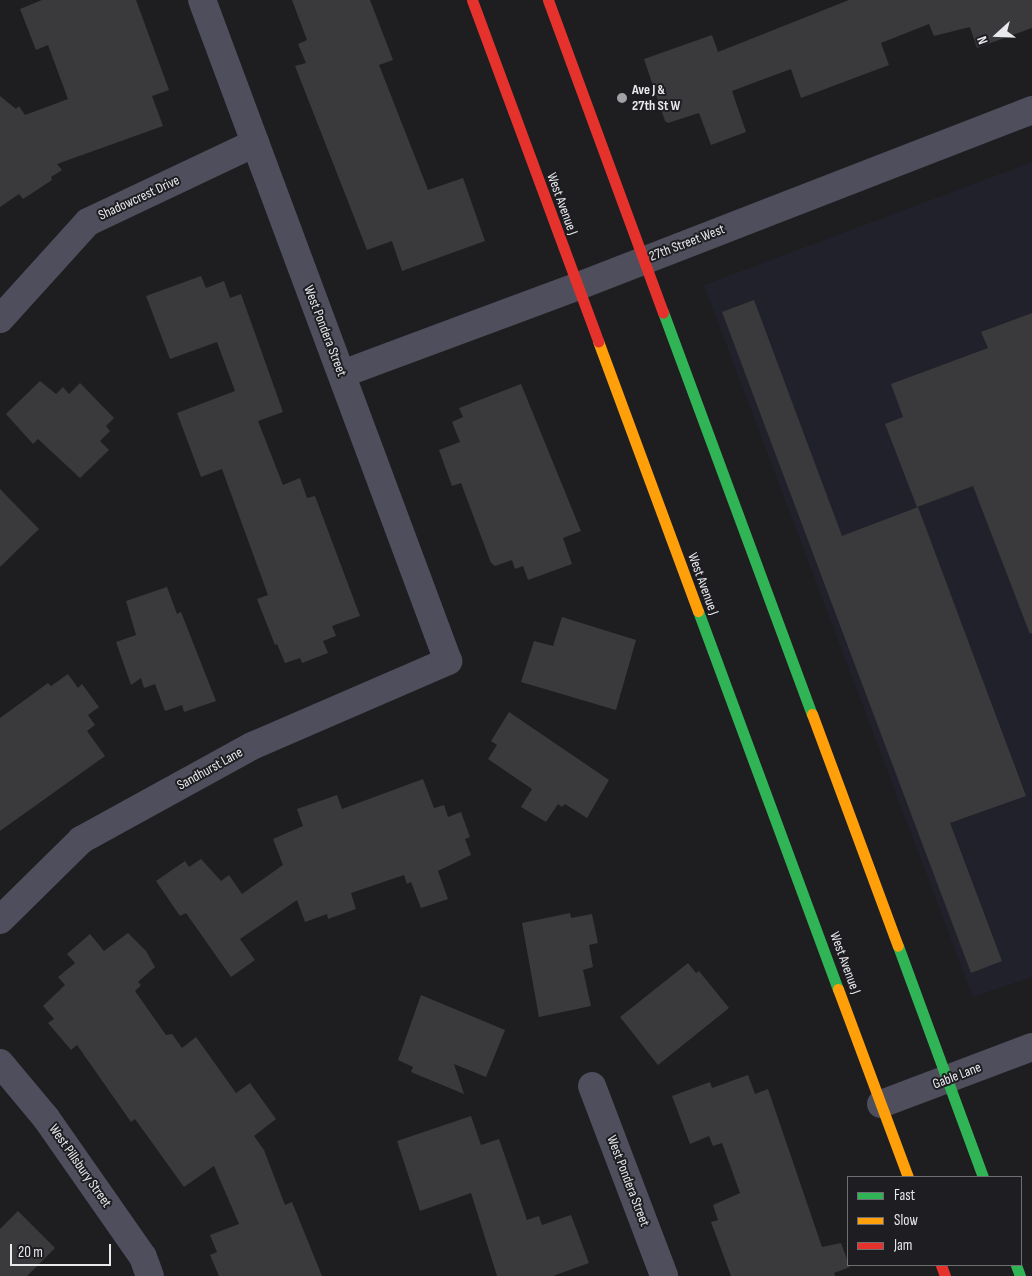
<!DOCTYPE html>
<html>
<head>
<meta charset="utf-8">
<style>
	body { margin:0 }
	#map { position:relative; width:1032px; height:1276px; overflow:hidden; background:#1e1e21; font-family:"Sofia Sans Condensed",sans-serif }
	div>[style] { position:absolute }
	.built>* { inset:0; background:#21212b }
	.building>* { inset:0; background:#3a3a3c }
	.street>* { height:28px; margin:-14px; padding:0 14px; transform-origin:14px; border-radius:14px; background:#4e4e5c }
	.fast>* { height:11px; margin:-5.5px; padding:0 5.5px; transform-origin:5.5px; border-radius:5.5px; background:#30b455 }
	.slow>* { height:11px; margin:-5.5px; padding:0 5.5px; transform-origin:5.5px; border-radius:5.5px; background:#ff9f0a }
	.jam>* { height:11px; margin:-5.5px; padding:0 5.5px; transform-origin:5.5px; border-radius:5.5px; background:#e5322d }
	.dots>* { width:14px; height:14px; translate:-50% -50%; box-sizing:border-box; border:2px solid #1d1d22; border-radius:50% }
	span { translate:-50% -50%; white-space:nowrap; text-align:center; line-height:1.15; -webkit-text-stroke:4px #1d1d22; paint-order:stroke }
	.poi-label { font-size:14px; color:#e8e9ec; font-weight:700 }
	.left { translate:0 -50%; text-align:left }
	.street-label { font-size:14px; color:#e8e9ec }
	.legend { position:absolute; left:847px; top:1176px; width:175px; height:90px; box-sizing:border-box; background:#1d1d22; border:1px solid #6e6f73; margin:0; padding:6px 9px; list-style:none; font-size:15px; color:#e8e9ec }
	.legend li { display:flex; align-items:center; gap:10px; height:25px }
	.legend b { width:25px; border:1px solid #6e6f73 }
	.north { position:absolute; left:972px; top:10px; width:50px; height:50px; -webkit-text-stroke:4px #1d1d22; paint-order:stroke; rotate:250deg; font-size:14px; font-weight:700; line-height:20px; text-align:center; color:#e8e9ec }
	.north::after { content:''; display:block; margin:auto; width:18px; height:22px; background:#e8e9ec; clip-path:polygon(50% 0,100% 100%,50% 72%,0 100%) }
	.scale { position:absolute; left:10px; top:1244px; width:101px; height:22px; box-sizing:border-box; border:2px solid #e8e9ec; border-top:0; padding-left:6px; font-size:15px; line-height:18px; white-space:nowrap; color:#e8e9ec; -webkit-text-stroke:4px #1d1d22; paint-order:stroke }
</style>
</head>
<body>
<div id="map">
	<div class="built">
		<div style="clip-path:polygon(1032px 162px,1032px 977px,973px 997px,704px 285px)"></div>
	</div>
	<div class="building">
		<div style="clip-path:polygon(42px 0,136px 0,169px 90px,152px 96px,163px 126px,57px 164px,62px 170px,51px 177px,52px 180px,23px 199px,19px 194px,0 207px,0 96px,16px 109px,19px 106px,25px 115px,68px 99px,48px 45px,36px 50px,20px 9px)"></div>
		<div style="clip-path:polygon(292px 0,370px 0,393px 60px,379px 65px,428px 190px,463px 178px,485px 241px,402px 271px,392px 241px,367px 250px,295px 66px,306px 63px,298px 44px,307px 40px)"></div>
		<div style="clip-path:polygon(849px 0,1032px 0,1032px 28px,977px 48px,970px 27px,934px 36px,929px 24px,881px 43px,889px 65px,801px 98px,791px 69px,732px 91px,746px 132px,711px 145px,699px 113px,668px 123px,665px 121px,644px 59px,712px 35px,718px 52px)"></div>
		<div style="clip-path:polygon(201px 276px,206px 288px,224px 281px,230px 298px,241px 294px,283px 412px,258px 421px,283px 485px,300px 478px,307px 498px,315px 496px,360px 616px,332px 626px,336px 636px,323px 641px,328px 653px,302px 663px,300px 658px,285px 663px,277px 644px,275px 645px,257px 599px,268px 595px,222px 469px,201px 477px,177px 413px,235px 391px,217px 342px,170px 359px,146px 296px)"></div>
		<div style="clip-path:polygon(754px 300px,842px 536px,918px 507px,1026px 796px,950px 823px,1002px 961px,971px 973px,722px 312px)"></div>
		<div style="clip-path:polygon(1032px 313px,1032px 633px,1030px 634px,973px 486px,917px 507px,885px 424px,903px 417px,891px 384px,988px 348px,981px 332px)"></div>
		<div style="clip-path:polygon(40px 381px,56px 394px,63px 387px,69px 394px,80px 383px,114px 418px,106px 426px,110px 431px,100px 441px,109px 450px,80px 478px,38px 439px,33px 444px,6px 414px)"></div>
		<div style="clip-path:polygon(521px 384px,581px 531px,563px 538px,572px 564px,528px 580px,523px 566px,515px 569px,512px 560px,495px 566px,491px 563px,461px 483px,452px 486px,439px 450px,460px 442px,452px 422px,463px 417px,459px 408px)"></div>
		<div style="clip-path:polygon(0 489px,39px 529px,0 567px)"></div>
		<div style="clip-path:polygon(167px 587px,177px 614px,181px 612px,216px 701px,184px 712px,182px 705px,165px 711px,155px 684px,144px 688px,141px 678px,131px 685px,116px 642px,136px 635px,126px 601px)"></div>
		<div style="clip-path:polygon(562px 617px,636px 640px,616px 710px,521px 682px,534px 641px,553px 646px)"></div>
		<div style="clip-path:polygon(68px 674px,78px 688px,82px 684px,99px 707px,88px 715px,95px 725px,87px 731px,105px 756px,0 831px,0 718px,48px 683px,51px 686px)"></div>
		<div style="clip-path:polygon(509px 712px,609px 780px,587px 818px,565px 804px,562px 807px,558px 804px,546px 822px,521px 807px,532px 789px,488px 759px,497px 745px,491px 741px)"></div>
		<div style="clip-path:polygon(423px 779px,434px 808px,444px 805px,448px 817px,461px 812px,470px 837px,465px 839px,471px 855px,438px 871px,448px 899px,421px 908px,411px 882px,407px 884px,404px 875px,351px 893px,356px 909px,328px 919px,327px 914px,305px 922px,297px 900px,240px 939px,255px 960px,231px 977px,186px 913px,180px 916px,156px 881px,185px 861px,189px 867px,201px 859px,221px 881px,229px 875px,242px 894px,283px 865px,273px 839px,303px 826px,297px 809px,337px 795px,342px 809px)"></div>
		<div style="clip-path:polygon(570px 913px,571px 918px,592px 914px,598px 943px,589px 945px,593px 967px,583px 970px,591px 1006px,539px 1017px,522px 923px)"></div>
		<div style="clip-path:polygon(128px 933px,146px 951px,155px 967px,138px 982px,141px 985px,135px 991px,166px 1035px,172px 1034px,182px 1048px,196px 1037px,236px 1093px,250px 1083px,276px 1119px,254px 1136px,264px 1150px,285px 1205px,292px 1202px,322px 1276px,219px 1276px,210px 1255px,217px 1252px,210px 1235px,239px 1224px,214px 1166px,184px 1187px,135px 1119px,131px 1122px,77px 1045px,71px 1050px,48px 1023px,54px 1019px,43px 1006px,65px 985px,58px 977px,75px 963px,67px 954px,90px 934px,104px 951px)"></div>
		<div style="clip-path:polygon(688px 963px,696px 973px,699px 971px,729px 1008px,658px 1065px,620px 1017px)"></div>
		<div style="clip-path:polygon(421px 995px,505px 1030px,486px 1077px,454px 1064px,464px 1094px,411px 1072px,413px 1067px,398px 1060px)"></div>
		<div style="clip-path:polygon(748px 1075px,755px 1094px,768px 1089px,822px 1247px,841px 1243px,850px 1267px,834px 1273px,835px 1276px,731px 1276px,711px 1222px,718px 1220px,713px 1205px,740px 1193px,722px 1143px,713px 1146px,709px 1136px,690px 1144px,672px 1096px,710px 1082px,712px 1088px)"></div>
		<div style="clip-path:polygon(471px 1116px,481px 1145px,499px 1139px,527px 1220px,539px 1216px,542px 1225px,571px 1215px,589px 1263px,553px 1276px,497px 1276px,471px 1193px,420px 1211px,397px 1141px)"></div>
		<div style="clip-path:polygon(18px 1211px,55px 1248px,27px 1276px,0 1276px,0 1229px)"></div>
	</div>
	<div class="street">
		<div style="left:0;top:319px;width:131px;rotate:-47.8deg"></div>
		<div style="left:88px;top:222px;width:185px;rotate:-25.3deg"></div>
		<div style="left:342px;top:374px;width:250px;rotate:-20.4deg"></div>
		<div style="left:576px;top:287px;width:489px;rotate:-21.2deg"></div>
		<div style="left:0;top:920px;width:114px;rotate:-44.6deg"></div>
		<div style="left:81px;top:840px;width:195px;rotate:-28.8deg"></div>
		<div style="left:252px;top:746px;width:214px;rotate:-23.4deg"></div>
		<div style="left:448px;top:661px;width:705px;rotate:-110.41deg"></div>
		<div style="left:0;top:1063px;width:72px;rotate:50.1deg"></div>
		<div style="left:46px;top:1118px;width:169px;rotate:55.1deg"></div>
		<div style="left:143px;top:1257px;width:20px;rotate:70deg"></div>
		<div style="left:592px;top:1086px;width:203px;rotate:69.2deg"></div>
		<div style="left:881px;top:1104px;width:161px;rotate:-20.7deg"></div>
	</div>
	<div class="fast">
		<div style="left:663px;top:312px;width:429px;rotate:69.7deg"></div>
		<div style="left:698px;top:611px;width:403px;rotate:69.7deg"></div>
		<div style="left:898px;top:946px;width:246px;rotate:69.8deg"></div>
		<div style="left:1016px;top:1265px;width:12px;rotate:70deg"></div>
	</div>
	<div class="slow">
		<div style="left:598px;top:341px;width:288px;rotate:69.7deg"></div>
		<div style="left:812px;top:714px;width:247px;rotate:69.7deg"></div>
		<div style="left:838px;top:989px;width:201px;rotate:69.6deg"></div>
	</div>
	<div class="jam">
		<div style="left:472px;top:0;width:364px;rotate:69.7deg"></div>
		<div style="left:548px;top:0;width:333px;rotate:69.8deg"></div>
		<div style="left:941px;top:1265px;width:12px;rotate:70deg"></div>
	</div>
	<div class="dots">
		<div style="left:622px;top:98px;background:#a1a2a5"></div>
	</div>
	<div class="poi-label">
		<span class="left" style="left:632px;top:98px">Ave J &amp;<br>27th St W</span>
	</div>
	<div class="street-label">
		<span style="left:139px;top:198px;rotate:-25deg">Shadowcrest Drive</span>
		<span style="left:562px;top:204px;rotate:70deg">West Avenue J</span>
		<span style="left:687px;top:243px;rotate:-21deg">27th Street West</span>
		<span style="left:325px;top:331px;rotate:69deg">West Pondera Street</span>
		<span style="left:703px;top:584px;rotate:70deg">West Avenue J</span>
		<span style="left:210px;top:769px;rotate:-29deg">Sandhurst Lane</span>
		<span style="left:845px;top:963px;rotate:70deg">West Avenue J</span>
		<span style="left:957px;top:1076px;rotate:-21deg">Gable Lane</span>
		<span style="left:80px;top:1166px;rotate:55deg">West Pillsbury Street</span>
		<span style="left:628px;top:1181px;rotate:69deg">West Pondera Street</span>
	</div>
	<ul class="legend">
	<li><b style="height:6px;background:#30b455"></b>Fast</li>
	<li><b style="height:6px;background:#ff9f0a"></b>Slow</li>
	<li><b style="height:6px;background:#e5322d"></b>Jam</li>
	</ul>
	<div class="north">N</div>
	<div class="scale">20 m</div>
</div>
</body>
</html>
